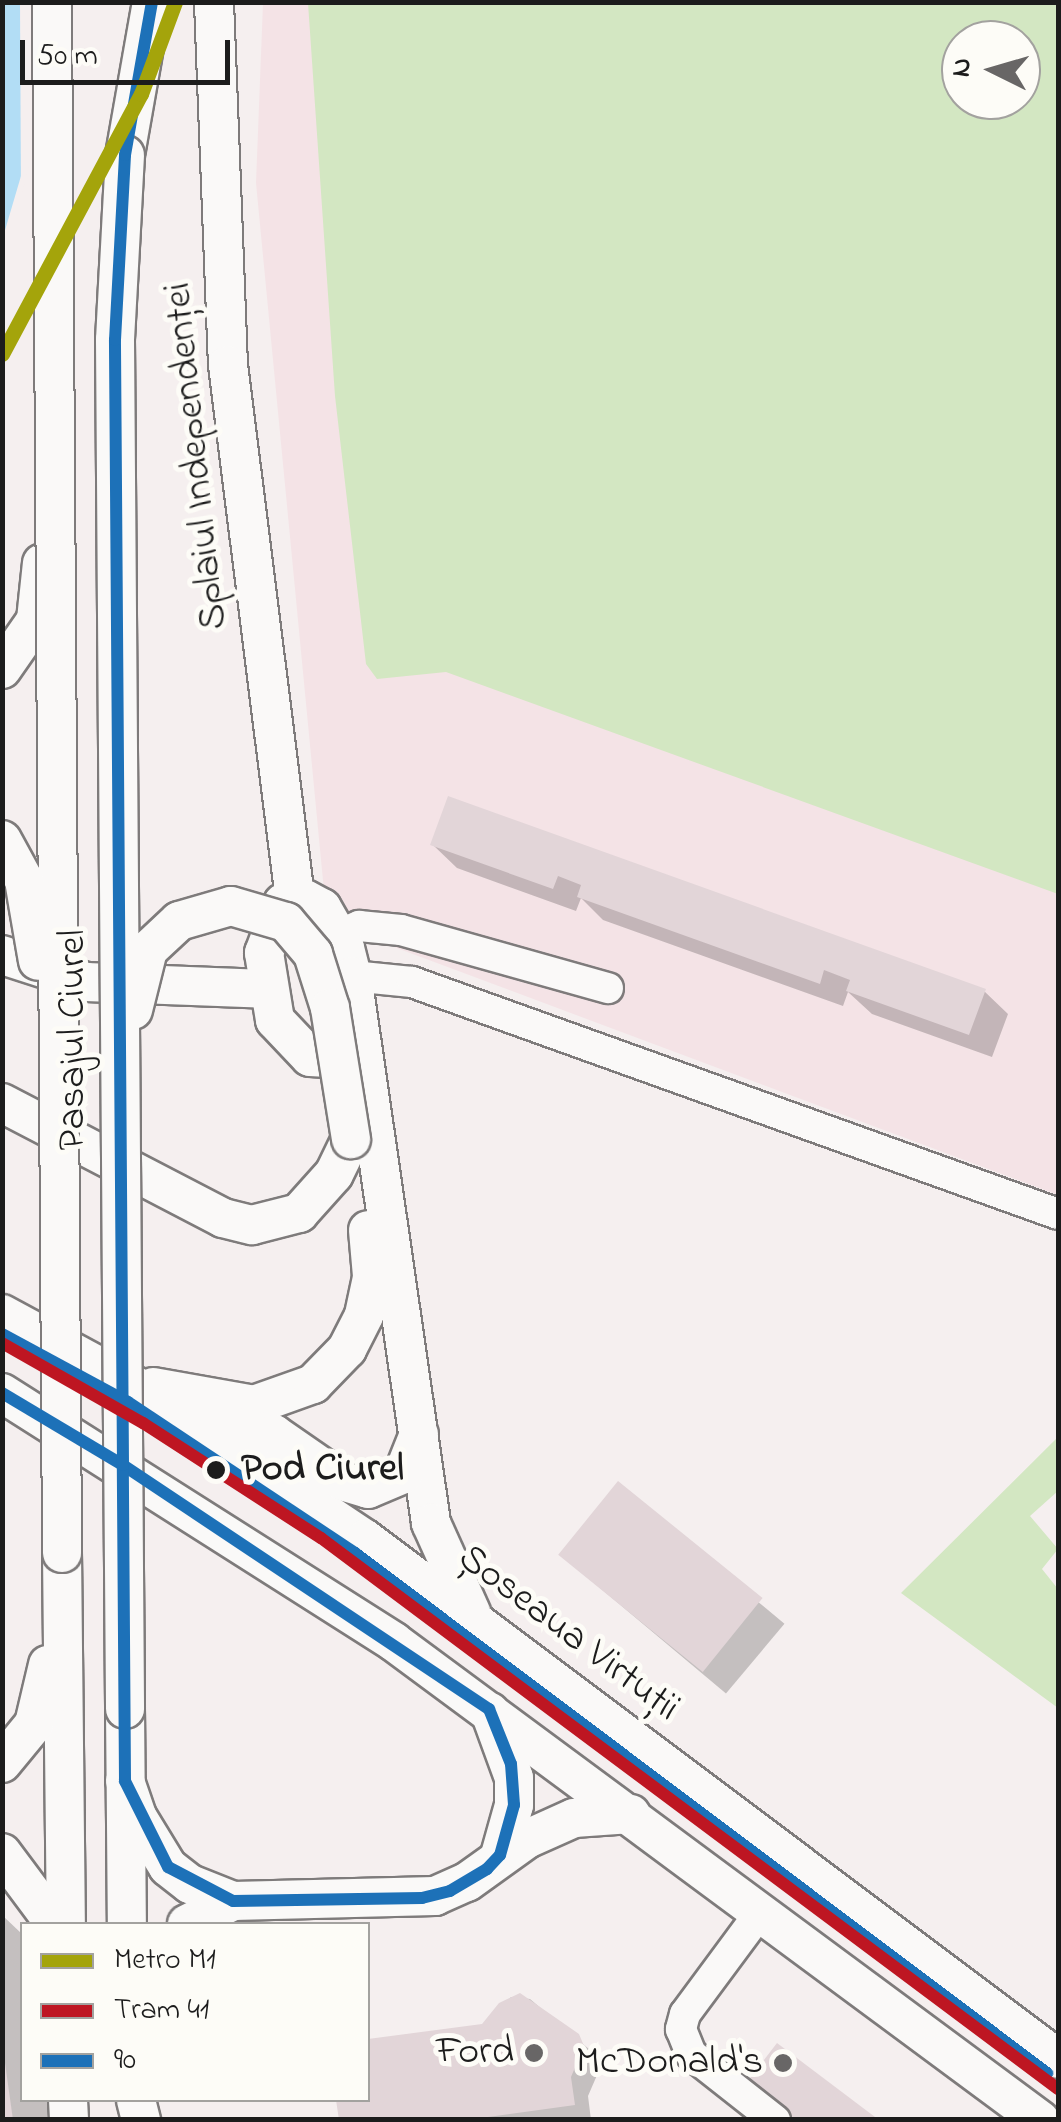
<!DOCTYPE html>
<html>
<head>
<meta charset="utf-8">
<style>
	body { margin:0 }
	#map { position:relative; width:1061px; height:2122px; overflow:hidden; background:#f5efef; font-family:"Indie Flower",sans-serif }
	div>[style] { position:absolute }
	.built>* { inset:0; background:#f4e3e6 }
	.green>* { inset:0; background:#d3e7c2 }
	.water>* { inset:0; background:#b2ddf5 }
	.pier>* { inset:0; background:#f5efef }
	.shadow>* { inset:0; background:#0003; transform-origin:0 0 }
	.building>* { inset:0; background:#e2d5d8; transform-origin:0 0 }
	.roads { filter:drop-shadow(2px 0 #7e7b7b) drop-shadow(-2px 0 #7e7b7b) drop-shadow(0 2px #7e7b7b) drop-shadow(0 -2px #7e7b7b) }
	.minor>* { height:30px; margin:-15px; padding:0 15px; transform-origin:15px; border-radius:15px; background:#faf9f8 }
	.major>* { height:38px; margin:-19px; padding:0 19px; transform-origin:19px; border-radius:19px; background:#faf9f8 }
	.bridges { filter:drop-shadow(2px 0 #7e7b7b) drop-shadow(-2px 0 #7e7b7b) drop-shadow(0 2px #7e7b7b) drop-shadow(0 -2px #7e7b7b) }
	.major-bridge>* { height:38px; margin:-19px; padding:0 19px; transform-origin:19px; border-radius:19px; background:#faf9f8 }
	.bus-1>* { height:12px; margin:-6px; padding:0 6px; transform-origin:6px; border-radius:6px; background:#1d71b8 }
	.bus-2>* { height:12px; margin:-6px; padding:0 6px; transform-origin:6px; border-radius:6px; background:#1d71b8 }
	.tram-1>* { height:12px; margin:-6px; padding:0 6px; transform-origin:6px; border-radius:6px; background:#be1622 }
	.metro-1>* { height:15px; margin:-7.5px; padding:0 7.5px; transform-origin:7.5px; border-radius:7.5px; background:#a4a40b }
	.dots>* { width:28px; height:28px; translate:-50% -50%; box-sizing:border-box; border:5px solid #fdfcf7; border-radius:50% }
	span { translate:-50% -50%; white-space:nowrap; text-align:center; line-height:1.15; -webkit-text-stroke:10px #fdfcf7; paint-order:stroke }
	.street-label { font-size:40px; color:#1c1c1c }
	.stop-label { font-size:40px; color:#1c1c1c; font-weight:700 }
	.left { translate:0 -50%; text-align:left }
	.poi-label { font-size:40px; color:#1c1c1c }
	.right { translate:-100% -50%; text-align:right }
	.frame { position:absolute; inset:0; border:5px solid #1c1c1c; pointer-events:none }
	.legend { position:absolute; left:20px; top:1922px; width:350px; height:180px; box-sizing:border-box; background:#fdfcf7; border:2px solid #a3a29f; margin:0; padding:12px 18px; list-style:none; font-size:30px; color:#1c1c1c }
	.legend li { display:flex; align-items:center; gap:20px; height:50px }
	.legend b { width:50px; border:2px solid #a3a29f }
	.north { position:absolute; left:941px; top:20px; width:100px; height:100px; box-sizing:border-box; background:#fdfcf7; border:2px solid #a3a29f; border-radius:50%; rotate:275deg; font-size:28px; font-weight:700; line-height:40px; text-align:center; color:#1c1c1c }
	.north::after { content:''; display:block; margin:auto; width:35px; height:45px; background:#686666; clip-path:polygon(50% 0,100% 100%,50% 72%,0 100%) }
	.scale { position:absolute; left:20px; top:40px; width:210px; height:45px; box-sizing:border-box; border:5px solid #1c1c1c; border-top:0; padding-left:12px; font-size:30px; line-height:35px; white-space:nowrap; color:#1c1c1c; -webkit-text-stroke:8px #fdfcf7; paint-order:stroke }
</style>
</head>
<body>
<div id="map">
	<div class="built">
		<div style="clip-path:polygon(evenodd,263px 3px,1058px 3px,1058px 1195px,327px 922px,256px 183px,263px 3px,961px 40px,1021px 40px,1021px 100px,961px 100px,961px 40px)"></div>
	</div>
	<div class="green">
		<div style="clip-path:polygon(evenodd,308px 3px,1058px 3px,1058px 894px,446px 672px,377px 679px,366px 664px,335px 396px,308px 3px,961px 40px,1021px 40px,1021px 100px,961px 100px,961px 40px)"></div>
		<div style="clip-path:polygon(1058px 1437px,1058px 1491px,1030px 1516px,1058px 1549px,1042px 1569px,1058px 1589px,1058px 1708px,901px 1593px)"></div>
	</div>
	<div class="water">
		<div style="clip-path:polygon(3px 3px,72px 3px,3px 237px)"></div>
	</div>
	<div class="pier">
		<div style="clip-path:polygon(20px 3px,75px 3px,75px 9px,21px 195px)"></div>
	</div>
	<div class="shadow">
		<div style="clip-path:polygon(449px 800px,984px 991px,1008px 1014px,992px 1057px,872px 1014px,848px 992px,843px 1006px,603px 920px,581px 898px,576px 911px,457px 868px,433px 845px)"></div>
		<div style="left:619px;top:1485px;width:216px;height:91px;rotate:40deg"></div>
		<div style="clip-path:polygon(2px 1915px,22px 1934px,22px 2100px,50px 2100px,53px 2120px,2px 2120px)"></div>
		<div style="clip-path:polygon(511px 1997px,530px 1999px,596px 2055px,601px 2066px,588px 2096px,591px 2120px,342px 2120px,339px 2100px,368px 2100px,368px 2042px,483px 2027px)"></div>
	</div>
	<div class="building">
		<div style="clip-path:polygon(448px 796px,986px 989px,969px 1035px,846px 991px,850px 980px,824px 970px,820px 984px,577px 897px,581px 885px,558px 876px,553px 889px,430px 845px)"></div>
		<div style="left:618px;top:1481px;width:186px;height:95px;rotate:39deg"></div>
		<div style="clip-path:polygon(520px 1993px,579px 2034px,584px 2046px,571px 2077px,575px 2105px,466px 2120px,339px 2120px,336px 2100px,368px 2100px,368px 2039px,482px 2024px,499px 2003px)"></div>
		<div style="clip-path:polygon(777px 2043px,879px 2120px,796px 2120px,747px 2082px)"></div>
		<div style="clip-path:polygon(5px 2063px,13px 2120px,2px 2120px)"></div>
	</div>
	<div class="roads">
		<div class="minor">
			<div style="left:340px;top:934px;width:21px;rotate:-23deg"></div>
			<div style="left:359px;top:926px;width:42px;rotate:5.4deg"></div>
			<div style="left:401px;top:930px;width:215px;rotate:15.7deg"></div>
			<div style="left:352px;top:976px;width:60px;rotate:5.7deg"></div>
			<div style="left:412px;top:982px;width:686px;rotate:19.75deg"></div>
			<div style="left:762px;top:1910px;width:129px;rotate:126.5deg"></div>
			<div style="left:685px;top:2014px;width:16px;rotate:105deg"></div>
			<div style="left:681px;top:2029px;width:27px;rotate:68deg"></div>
			<div style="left:691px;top:2054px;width:107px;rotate:38.2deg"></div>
		</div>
		<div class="major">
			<div style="left:214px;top:2px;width:363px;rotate:87.8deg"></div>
			<div style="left:228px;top:365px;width:537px;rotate:82.84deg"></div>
			<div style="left:125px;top:155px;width:155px;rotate:-80deg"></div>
			<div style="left:2px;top:669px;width:60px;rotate:-55.2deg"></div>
			<div style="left:36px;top:620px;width:57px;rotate:-84deg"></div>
			<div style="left:2px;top:955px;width:88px;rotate:17.8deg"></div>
			<div style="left:86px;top:982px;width:179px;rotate:2.2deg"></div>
			<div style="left:364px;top:1060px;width:54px;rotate:-176.8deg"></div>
			<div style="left:310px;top:1057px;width:51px;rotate:-133.4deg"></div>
			<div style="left:275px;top:1020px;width:68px;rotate:-99.3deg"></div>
			<div style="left:264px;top:953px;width:53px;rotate:-69.2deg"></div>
			<div style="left:283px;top:903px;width:22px;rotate:-10deg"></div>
			<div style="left:305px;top:899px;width:19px;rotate:28deg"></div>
			<div style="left:322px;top:908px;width:46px;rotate:60.1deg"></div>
			<div style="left:345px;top:948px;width:29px;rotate:76deg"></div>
			<div style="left:352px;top:976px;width:553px;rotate:81.78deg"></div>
			<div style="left:431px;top:1523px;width:98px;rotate:65.8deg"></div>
			<div style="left:2px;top:1103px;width:249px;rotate:27.5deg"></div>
			<div style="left:223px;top:1218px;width:30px;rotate:14deg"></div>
			<div style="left:252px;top:1225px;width:49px;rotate:-14.3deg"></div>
			<div style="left:299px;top:1213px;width:52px;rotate:-48.1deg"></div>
			<div style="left:334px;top:1174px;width:39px;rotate:-64deg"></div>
			<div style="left:2px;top:1314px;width:153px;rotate:28.4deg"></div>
			<div style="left:137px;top:1387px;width:274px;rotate:33.7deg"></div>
			<div style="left:365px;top:1539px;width:866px;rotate:36.88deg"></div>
			<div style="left:153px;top:1387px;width:103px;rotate:10.1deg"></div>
			<div style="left:254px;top:1405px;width:63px;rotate:-19.6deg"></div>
			<div style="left:313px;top:1384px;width:49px;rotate:-45.8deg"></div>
			<div style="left:347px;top:1349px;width:38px;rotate:-63deg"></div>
			<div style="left:364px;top:1315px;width:40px;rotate:-78deg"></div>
			<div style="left:372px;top:1276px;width:46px;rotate:-95deg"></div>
			<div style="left:2px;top:1393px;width:464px;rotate:32.4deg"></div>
			<div style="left:394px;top:1642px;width:804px;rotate:36.5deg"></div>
			<div style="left:219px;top:1424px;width:56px;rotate:10.3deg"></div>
			<div style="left:274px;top:1434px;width:83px;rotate:34.7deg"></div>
			<div style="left:342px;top:1481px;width:27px;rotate:17deg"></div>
			<div style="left:368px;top:1489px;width:38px;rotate:-23deg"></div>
			<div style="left:403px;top:1474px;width:43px;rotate:-68.2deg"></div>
			<div style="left:62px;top:1553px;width:371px;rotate:89.4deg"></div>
			<div style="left:125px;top:1709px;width:215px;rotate:89.5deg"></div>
			<div style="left:490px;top:1712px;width:70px;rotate:70deg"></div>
			<div style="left:514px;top:1778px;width:27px;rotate:90deg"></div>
			<div style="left:514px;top:1805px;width:52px;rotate:105.6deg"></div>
			<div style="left:2px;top:1763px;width:50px;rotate:-50.6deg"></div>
			<div style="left:34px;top:1724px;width:61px;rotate:-76.7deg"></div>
			<div style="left:125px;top:1781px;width:39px;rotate:71deg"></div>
			<div style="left:138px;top:1818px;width:57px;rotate:58.5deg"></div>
			<div style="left:168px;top:1867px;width:28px;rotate:38deg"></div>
			<div style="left:190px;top:1884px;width:46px;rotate:21.6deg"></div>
			<div style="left:233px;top:1901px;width:202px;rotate:-1.4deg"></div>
			<div style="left:435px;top:1896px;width:35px;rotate:-24deg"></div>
			<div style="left:467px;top:1882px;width:74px;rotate:-35.6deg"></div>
			<div style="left:527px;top:1839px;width:51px;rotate:-24.1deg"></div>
			<div style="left:574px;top:1818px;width:57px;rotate:-4deg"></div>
			<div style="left:2px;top:1853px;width:89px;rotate:53.3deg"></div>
			<div style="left:187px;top:1924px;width:51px;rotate:-26.6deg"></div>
			<div style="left:68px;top:2100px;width:20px;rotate:87deg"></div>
			<div style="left:136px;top:2100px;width:21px;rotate:76deg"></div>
		</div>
	</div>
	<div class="bridges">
		<div class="major-bridge">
			<div style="left:52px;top:2px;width:1551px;rotate:89.63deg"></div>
			<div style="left:125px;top:155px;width:185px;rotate:93.1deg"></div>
			<div style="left:115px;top:340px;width:1369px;rotate:89.58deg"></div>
			<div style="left:2px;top:840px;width:46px;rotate:61.2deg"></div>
			<div style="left:24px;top:880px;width:82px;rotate:80.2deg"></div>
			<div style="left:133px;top:1010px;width:62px;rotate:-76deg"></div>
			<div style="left:148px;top:950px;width:42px;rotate:-43.1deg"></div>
			<div style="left:179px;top:921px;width:54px;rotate:-16.1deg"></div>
			<div style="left:231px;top:906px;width:57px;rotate:16.2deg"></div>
			<div style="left:286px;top:922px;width:42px;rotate:49.8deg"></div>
			<div style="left:313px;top:954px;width:57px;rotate:72.5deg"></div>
			<div style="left:330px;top:1008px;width:133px;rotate:80.9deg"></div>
		</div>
	</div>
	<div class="bus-1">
		<div style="left:2px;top:1393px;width:141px;rotate:30.8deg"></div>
		<div style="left:123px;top:1465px;width:440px;rotate:33.7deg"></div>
		<div style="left:489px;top:1709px;width:59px;rotate:68.2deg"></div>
		<div style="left:511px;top:1764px;width:41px;rotate:85.8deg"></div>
		<div style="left:514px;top:1805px;width:52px;rotate:105.6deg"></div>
		<div style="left:500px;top:1855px;width:19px;rotate:133deg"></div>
		<div style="left:487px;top:1869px;width:43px;rotate:149.3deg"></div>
		<div style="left:450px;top:1891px;width:29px;rotate:166deg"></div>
		<div style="left:422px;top:1898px;width:189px;rotate:179.1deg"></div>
		<div style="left:233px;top:1901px;width:73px;rotate:-152.4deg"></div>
		<div style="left:168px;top:1867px;width:96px;rotate:-116.6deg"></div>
		<div style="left:125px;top:1781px;width:316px;rotate:-90.4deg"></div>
		<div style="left:123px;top:1465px;width:1125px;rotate:-90.41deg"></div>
		<div style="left:115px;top:340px;width:185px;rotate:-86.9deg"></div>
		<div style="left:125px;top:155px;width:155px;rotate:-80deg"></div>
	</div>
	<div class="bus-2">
		<div style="left:2px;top:1334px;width:143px;rotate:28.4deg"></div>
		<div style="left:128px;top:1402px;width:273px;rotate:33.6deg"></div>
		<div style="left:355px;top:1553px;width:866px;rotate:36.92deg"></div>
	</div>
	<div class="tram-1">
		<div style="left:2px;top:1343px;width:162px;rotate:29.6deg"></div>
		<div style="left:143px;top:1423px;width:212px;rotate:32.9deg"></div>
		<div style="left:321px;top:1538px;width:920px;rotate:36.78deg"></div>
	</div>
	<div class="metro-1">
		<div style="left:2px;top:354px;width:295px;rotate:-61.9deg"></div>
		<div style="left:141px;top:94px;width:98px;rotate:-69.7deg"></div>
	</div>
	<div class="dots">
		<div style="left:216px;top:1470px;background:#1c1c1c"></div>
		<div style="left:534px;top:2053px;background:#686666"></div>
		<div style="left:783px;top:2063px;background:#686666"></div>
	</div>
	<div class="street-label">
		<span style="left:197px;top:456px;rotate:-96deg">Splaiul Independenței</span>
		<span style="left:74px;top:1040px;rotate:-90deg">Pasajul Ciurel</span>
		<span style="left:568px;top:1634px;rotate:37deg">Șoseaua Virtuții</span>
	</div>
	<div class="stop-label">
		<span class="left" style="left:241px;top:1470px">Pod Ciurel</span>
	</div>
	<div class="poi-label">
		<span class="right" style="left:514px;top:2053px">Ford</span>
		<span class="right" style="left:763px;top:2063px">McDonald's</span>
	</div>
	<div class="frame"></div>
	<ul class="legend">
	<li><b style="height:12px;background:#a4a40b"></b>Metro M1</li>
	<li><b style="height:12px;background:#be1622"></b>Tram 41</li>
	<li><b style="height:12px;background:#1d71b8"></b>90</li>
	</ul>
	<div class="north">N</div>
	<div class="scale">50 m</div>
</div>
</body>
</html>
